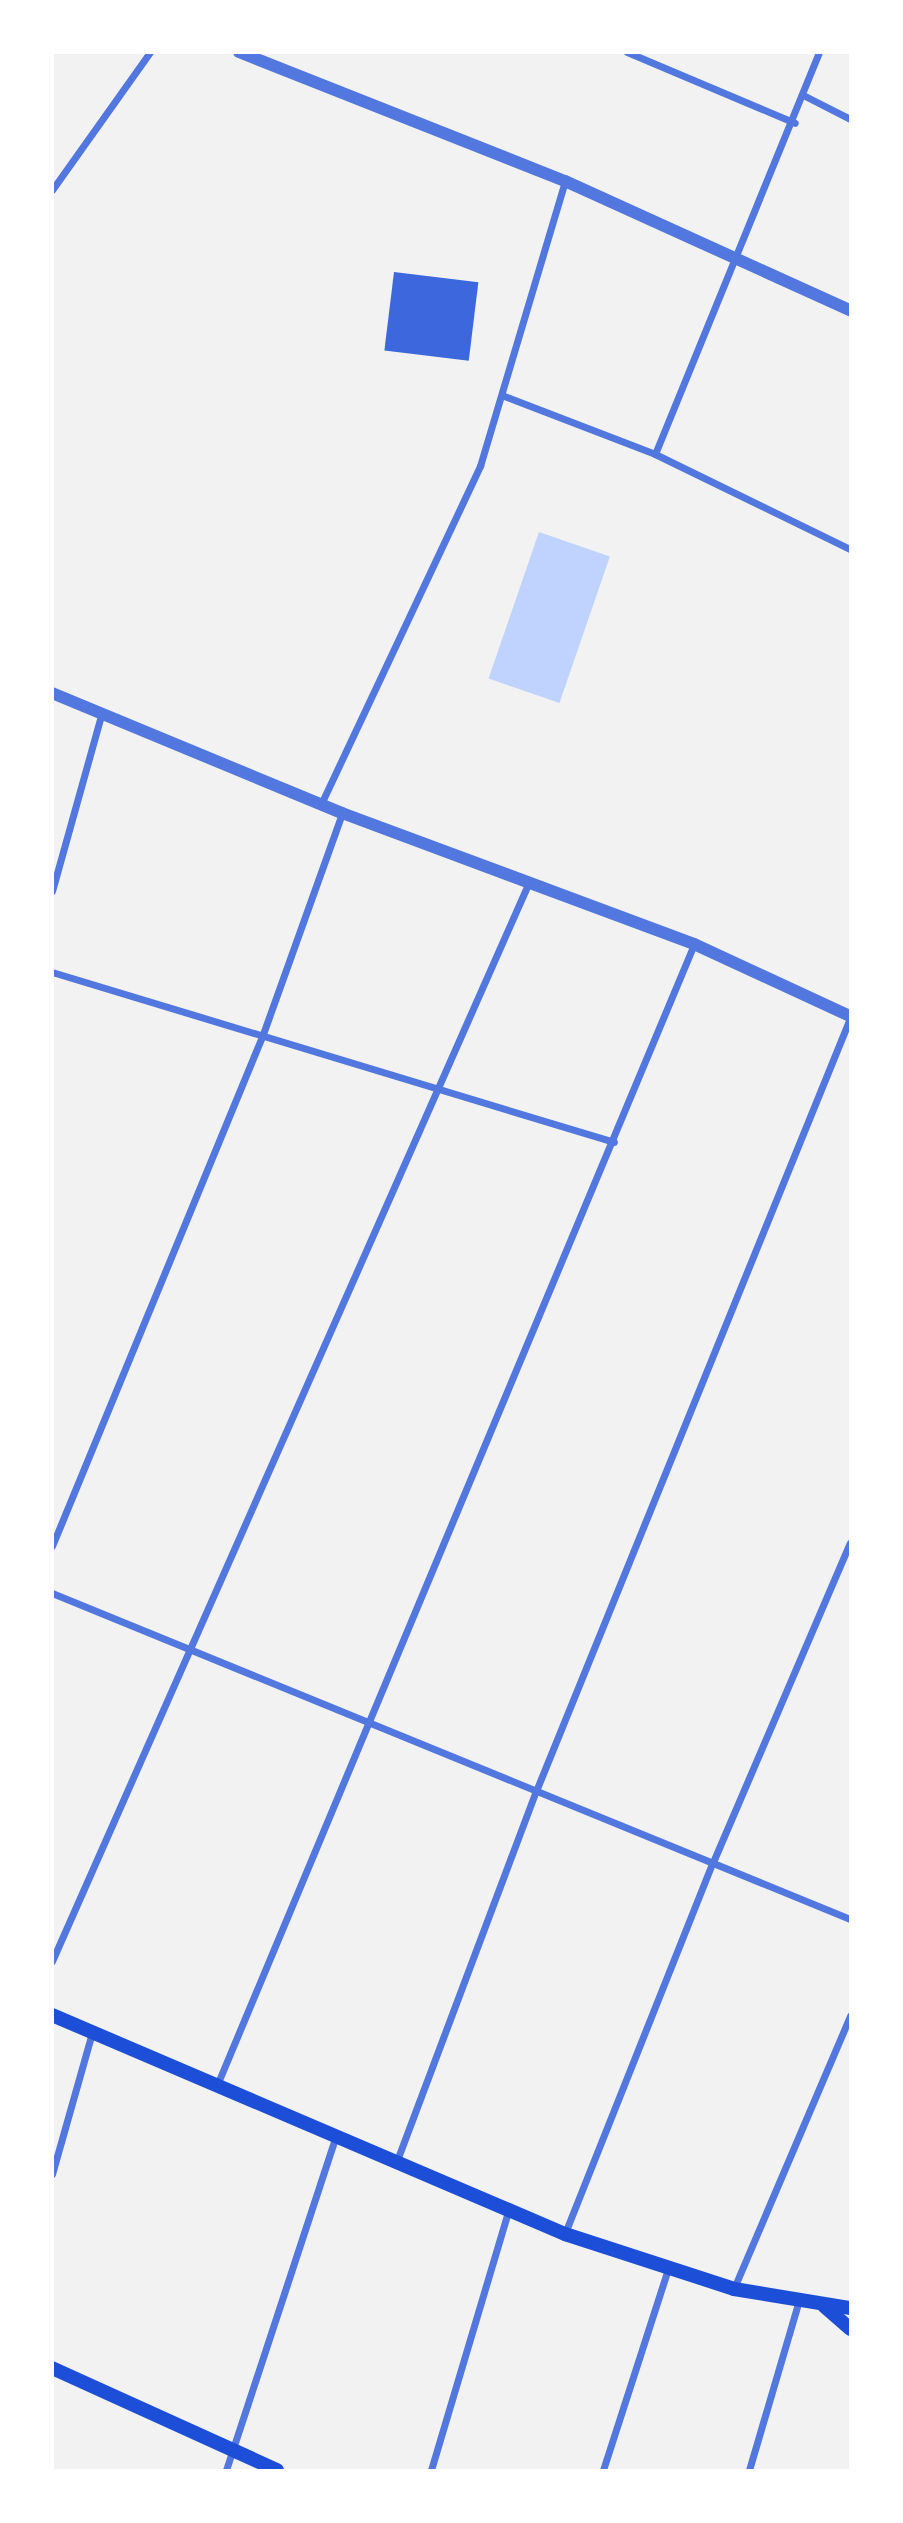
<!DOCTYPE html>
<html>
<head>
<meta charset="utf-8">
<style>
	body { margin:0 }
	#map { position:relative; width:903px; height:2523px; overflow:hidden; background:#f2f2f2; font-family:"Archivo Narrow",sans-serif }
	div>[style] { position:absolute }
	.water>* { inset:0; background:#bfd3fe; transform-origin:0 0 }
	.building>* { inset:0; background:#3d67dc; transform-origin:0 0 }
	.minor>* { height:7px; margin:-3.5px; padding:0 3.5px; transform-origin:3.5px; border-radius:3.5px; background:#5277de }
	.tertiary>* { height:12px; margin:-6px; padding:0 6px; transform-origin:6px; border-radius:6px; background:#5277de }
	.secondary>* { height:14px; margin:-7px; padding:0 7px; transform-origin:7px; border-radius:7px; background:#1d4ed8 }
	span { translate:-50% -50%; white-space:nowrap; text-align:center; line-height:1.15; -webkit-text-stroke:5px #fff; paint-order:stroke }
	.frame { position:absolute; inset:0; border:54px solid #fff; pointer-events:none }
</style>
</head>
<body>
<div id="map">
	<div class="water">
		<div style="left:539px;top:532px;width:75px;height:155px;rotate:19deg"></div>
	</div>
	<div class="building">
		<div style="left:394px;top:272px;width:85px;height:79px;rotate:7deg"></div>
	</div>
	<div class="minor">
		<div style="left:627px;top:52px;width:182px;rotate:22.9deg"></div>
		<div style="left:805px;top:96px;width:51px;rotate:27.1deg"></div>
		<div style="left:52px;top:190px;width:169px;rotate:-54.6deg"></div>
		<div style="left:504px;top:396px;width:162px;rotate:21deg"></div>
		<div style="left:655px;top:454px;width:217px;rotate:26deg"></div>
		<div style="left:655px;top:454px;width:434px;rotate:-67.8deg"></div>
		<div style="left:321px;top:804px;width:374px;rotate:-64.8deg"></div>
		<div style="left:480px;top:466px;width:297px;rotate:-73.4deg"></div>
		<div style="left:52px;top:891px;width:186px;rotate:-74.4deg"></div>
		<div style="left:52px;top:972px;width:587px;rotate:16.83deg"></div>
		<div style="left:52px;top:1546px;width:554px;rotate:-67.6deg"></div>
		<div style="left:263px;top:1034px;width:235px;rotate:-70.3deg"></div>
		<div style="left:52px;top:1593px;width:862px;rotate:22.22deg"></div>
		<div style="left:52px;top:1961px;width:1180px;rotate:-66.15deg"></div>
		<div style="left:217px;top:2085px;width:1237px;rotate:-67.31deg"></div>
		<div style="left:396px;top:2163px;width:397px;rotate:-69.4deg"></div>
		<div style="left:536px;top:1791px;width:834px;rotate:-67.89deg"></div>
		<div style="left:52px;top:2174px;width:147px;rotate:-74.2deg"></div>
		<div style="left:565px;top:2233px;width:399px;rotate:-68.3deg"></div>
		<div style="left:713px;top:1862px;width:347px;rotate:-66.8deg"></div>
		<div style="left:734px;top:2288px;width:296px;rotate:-66.9deg"></div>
		<div style="left:226px;top:2470px;width:348px;rotate:-71.8deg"></div>
		<div style="left:431px;top:2470px;width:269px;rotate:-73.4deg"></div>
		<div style="left:603px;top:2470px;width:208px;rotate:-72.1deg"></div>
		<div style="left:749px;top:2470px;width:174px;rotate:-73.6deg"></div>
	</div>
	<div class="tertiary">
		<div style="left:239px;top:52px;width:351px;rotate:21.6deg"></div>
		<div style="left:565px;top:181px;width:313px;rotate:24.4deg"></div>
		<div style="left:52px;top:693px;width:314px;rotate:22.5deg"></div>
		<div style="left:342px;top:813px;width:376px;rotate:20.4deg"></div>
		<div style="left:694px;top:944px;width:172px;rotate:24.8deg"></div>
	</div>
	<div class="secondary">
		<div style="left:52px;top:2015px;width:558px;rotate:23.12deg"></div>
		<div style="left:565px;top:2234px;width:178px;rotate:18deg"></div>
		<div style="left:734px;top:2289px;width:118px;rotate:9.3deg"></div>
		<div style="left:824px;top:2306px;width:35px;rotate:41deg"></div>
		<div style="left:52px;top:2368px;width:247px;rotate:24.4deg"></div>
	</div>
	<div class="frame"></div>
</div>
</body>
</html>
